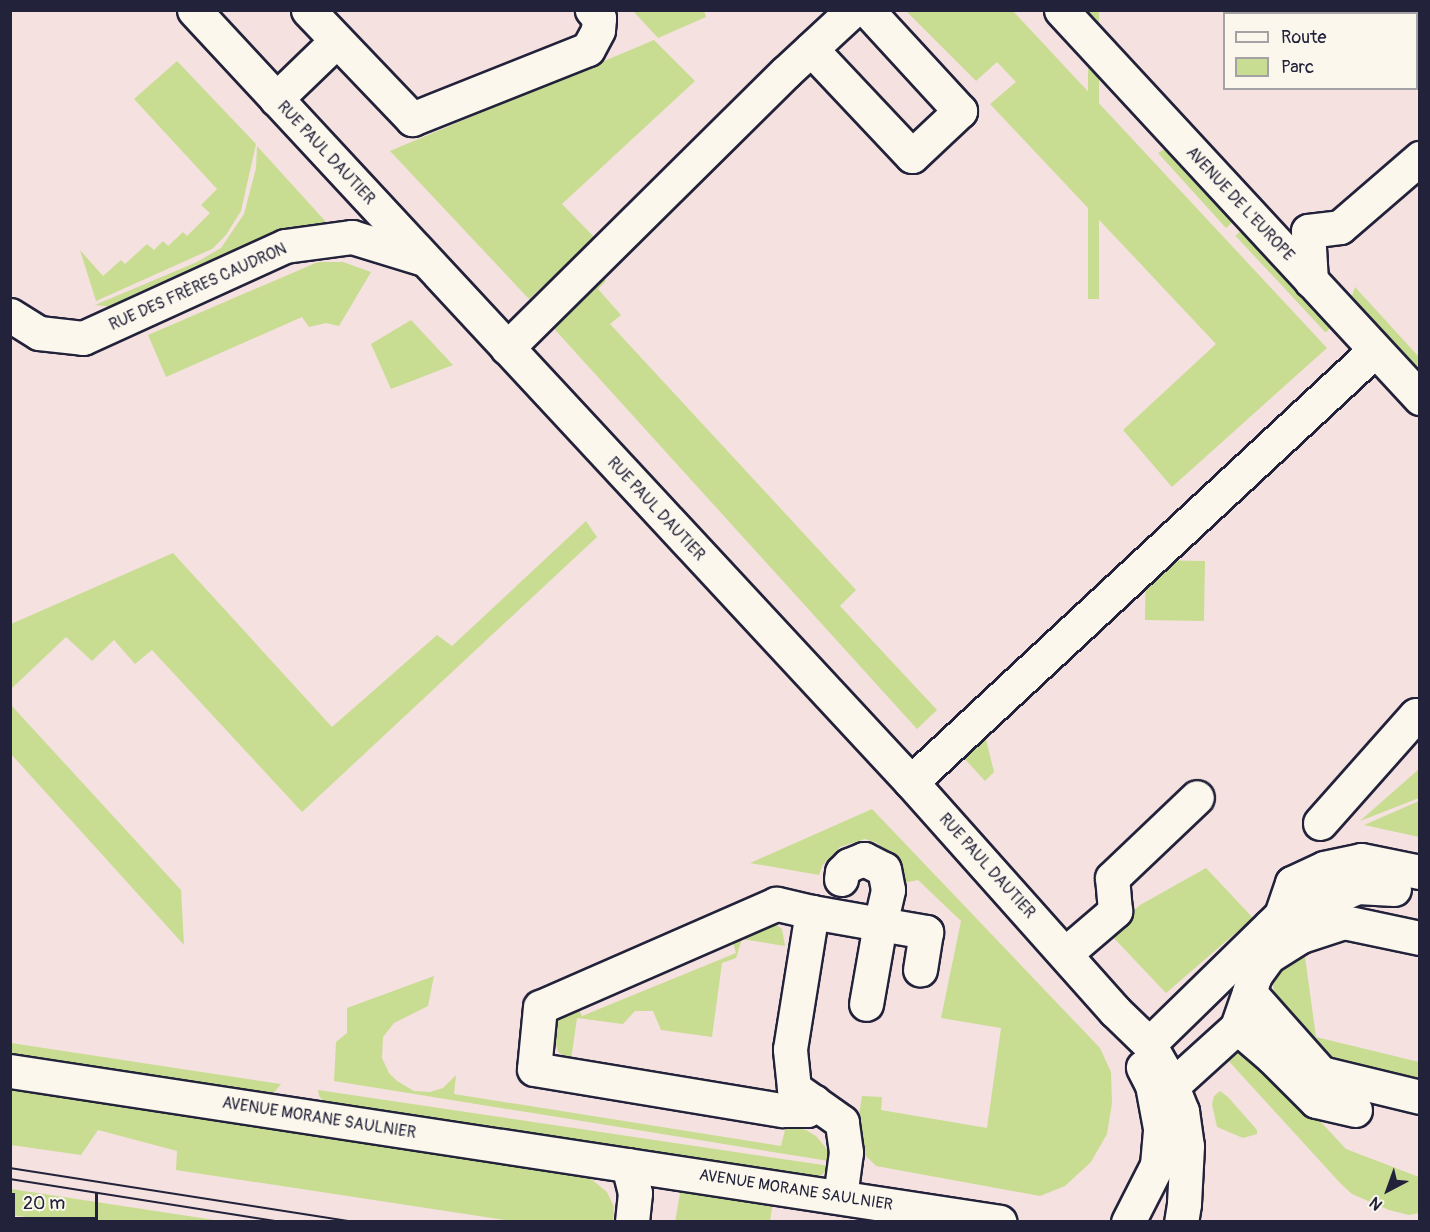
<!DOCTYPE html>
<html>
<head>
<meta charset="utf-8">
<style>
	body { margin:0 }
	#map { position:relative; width:1430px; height:1232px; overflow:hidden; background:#f5e1df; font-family:Pangolin,sans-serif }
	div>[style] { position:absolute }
	.green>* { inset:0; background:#c8dd92; transform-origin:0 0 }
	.roads { filter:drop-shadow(2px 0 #22223b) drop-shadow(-2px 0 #22223b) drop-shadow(0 2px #22223b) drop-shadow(0 -2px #22223b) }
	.minor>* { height:33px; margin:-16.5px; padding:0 16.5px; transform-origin:16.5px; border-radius:16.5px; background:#fbf7ec }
	.major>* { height:33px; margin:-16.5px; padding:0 16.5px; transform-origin:16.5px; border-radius:16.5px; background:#fbf7ec }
	.tram>* { height:1.5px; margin:-0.75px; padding:0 0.75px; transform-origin:0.75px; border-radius:0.75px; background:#22223b }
	span { translate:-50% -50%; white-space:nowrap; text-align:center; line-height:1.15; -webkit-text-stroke:4.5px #fbf7ec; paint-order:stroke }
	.street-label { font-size:16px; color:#22223b }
	.frame { position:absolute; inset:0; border:12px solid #22223b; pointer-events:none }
	.legend { position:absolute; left:1223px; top:12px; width:195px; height:78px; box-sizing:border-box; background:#fbf7ec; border:2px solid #a4a2a5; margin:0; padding:8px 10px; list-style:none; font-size:18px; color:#22223b }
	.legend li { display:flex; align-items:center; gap:12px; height:30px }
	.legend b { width:30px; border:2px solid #a4a2a5 }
	.north { position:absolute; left:1358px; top:1160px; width:60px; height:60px; -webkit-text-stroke:4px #fbf7ec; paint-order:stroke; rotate:221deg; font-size:16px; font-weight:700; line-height:24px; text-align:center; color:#22223b }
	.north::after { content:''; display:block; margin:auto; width:21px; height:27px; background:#22223b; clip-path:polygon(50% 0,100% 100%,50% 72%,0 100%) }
	.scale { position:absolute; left:12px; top:1193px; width:86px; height:27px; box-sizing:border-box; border:3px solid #22223b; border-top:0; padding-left:8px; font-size:18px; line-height:21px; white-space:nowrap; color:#22223b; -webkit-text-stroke:4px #fbf7ec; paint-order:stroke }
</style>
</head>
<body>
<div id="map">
	<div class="green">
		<div style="clip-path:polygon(633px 11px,704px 11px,706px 17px,658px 38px)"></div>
		<div style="clip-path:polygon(906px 11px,1013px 11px,1327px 348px,1172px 487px,1123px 430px,1216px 344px,990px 104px,1016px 82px,997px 62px,976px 81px)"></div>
		<div style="left:1088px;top:11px;width:11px;height:288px"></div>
		<div style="clip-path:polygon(654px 40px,695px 81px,562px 204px,595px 238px,529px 299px,390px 151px)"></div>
		<div style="clip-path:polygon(177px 61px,256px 144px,241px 211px,226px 235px,212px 249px,96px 301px,80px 250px,103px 276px,121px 260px,125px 264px,147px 244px,154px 250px,163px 241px,168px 246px,183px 232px,187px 236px,210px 213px,201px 205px,217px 189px,134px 99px)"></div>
		<div style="clip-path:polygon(257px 146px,327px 223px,286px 231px,114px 307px,95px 305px,197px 262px,221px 248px,244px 214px,256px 168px)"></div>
		<div style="clip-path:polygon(1166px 148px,1177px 153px,1236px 219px,1226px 228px,1158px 153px)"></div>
		<div style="left:1245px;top:227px;width:132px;height:13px;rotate:47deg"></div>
		<div style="clip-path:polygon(318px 262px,343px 262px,371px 272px,339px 326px,326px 323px,309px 327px,302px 317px,166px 377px,148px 335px)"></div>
		<div style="clip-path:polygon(597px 274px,606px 281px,598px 289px,621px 315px,610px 324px,856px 590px,840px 606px,937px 710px,917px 729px,548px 322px)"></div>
		<div style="clip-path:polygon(1355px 287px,1419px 357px,1419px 369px,1352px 296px)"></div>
		<div style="clip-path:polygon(411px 320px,453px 365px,391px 389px,371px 344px)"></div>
		<div style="clip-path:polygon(586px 521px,597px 537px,302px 812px,152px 650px,135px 664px,114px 640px,92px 661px,66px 637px,11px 689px,11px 624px,173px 553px,332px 727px,437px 635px,452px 646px)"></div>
		<div style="left:1146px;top:560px;width:59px;height:60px;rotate:1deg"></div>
		<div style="clip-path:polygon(11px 705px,181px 890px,184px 945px,11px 754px)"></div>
		<div style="clip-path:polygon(985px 735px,994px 772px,985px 781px,963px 757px)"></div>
		<div style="clip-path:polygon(1419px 769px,1419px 798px,1360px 821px)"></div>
		<div style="clip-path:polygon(1419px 801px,1419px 837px,1364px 825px)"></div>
		<div style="clip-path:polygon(872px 809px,1100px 1048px,1111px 1072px,1112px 1103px,1107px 1134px,1091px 1162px,1065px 1186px,1040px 1196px,876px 1166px,857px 1147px,855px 1140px,862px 1096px,882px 1097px,881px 1110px,987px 1128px,1001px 1028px,941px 1018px,961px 921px,918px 880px,903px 883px,900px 866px,877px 843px,865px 839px,840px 847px,822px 866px,819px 875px,750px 863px)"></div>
		<div style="clip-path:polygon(1206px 868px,1253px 918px,1166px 993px,1109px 933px,1140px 905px)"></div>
		<div style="clip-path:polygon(769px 920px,782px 929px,785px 946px,742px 939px,736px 958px,722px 963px,712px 1037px,661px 1030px,653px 1011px,635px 1011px,623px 1024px,577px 1018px,571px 1060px,558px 1052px,553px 1029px,564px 1010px,576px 1003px,582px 1016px,736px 953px,730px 933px)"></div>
		<div style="clip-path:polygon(1303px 942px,1316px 1037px,1419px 1062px,1419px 1088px,1324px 1068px,1277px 1000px,1271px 979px)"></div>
		<div style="clip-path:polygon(434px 976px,428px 1006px,394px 1023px,383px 1037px,382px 1058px,389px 1073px,397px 1081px,414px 1091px,430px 1092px,443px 1088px,456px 1075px,454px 1094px,781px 1146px,786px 1126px,806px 1130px,816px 1136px,830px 1153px,829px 1161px,334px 1081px,336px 1042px,347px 1033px,347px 1008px)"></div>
		<div style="clip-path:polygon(1238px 1042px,1249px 1045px,1346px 1149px,1419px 1177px,1419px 1213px,1409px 1215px,1389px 1210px,1352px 1194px,1341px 1184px,1224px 1056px)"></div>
		<div style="clip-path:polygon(11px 1043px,281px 1084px,272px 1095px,11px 1059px)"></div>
		<div style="clip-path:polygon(10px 1086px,585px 1174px,607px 1192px,614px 1207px,613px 1221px,512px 1221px,176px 1170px,177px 1151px,98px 1130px,81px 1155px,11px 1145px)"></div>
		<div style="clip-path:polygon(318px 1090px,830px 1166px,822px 1175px,815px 1178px,328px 1106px,319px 1096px)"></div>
		<div style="clip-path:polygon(1220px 1091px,1228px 1097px,1257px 1130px,1257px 1134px,1243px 1138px,1217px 1127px,1212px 1104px,1214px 1096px)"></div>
		<div style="clip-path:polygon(681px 1188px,773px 1201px,770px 1221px,675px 1222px)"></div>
		<div style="clip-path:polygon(11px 1189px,221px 1221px,55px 1221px,11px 1215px)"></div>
	</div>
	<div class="roads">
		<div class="minor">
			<div style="left:194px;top:10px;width:1054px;rotate:47.12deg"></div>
			<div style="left:911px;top:782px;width:307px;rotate:48.3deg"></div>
			<div style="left:1115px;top:1011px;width:47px;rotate:44.1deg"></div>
			<div style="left:1149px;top:1044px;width:40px;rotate:60.3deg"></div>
			<div style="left:1169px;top:1079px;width:35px;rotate:68deg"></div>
			<div style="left:1182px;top:1111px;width:35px;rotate:82deg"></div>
			<div style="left:1187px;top:1146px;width:58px;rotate:93deg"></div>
			<div style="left:1184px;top:1204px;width:18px;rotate:99deg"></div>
			<div style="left:308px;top:10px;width:151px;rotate:46.3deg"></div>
			<div style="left:412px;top:119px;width:189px;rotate:-21.7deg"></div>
			<div style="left:588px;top:49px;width:21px;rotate:-62deg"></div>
			<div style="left:598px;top:30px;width:12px;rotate:-85deg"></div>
			<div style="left:599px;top:18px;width:11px;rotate:-131deg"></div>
			<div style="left:1061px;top:10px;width:529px;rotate:47.22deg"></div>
			<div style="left:1396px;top:10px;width:5px;rotate:53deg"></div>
			<div style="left:1416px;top:32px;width:5px;rotate:37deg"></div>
			<div style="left:811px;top:49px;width:147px;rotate:46.7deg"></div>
			<div style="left:912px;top:156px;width:66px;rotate:-43.2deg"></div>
			<div style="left:960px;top:111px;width:137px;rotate:-132.6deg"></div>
			<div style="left:276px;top:99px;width:83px;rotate:-44deg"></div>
			<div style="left:1311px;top:281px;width:50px;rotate:-93.4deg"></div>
			<div style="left:1308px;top:231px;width:32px;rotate:-7deg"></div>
			<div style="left:1340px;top:227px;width:106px;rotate:-40.8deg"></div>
			<div style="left:10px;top:315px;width:34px;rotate:32deg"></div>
			<div style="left:39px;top:333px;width:44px;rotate:6.5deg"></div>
			<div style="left:83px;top:338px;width:222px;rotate:-24.5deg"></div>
			<div style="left:285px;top:246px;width:68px;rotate:-7.7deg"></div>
			<div style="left:352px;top:237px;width:75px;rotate:17deg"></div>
			<div style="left:507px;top:348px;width:392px;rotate:-44.7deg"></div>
			<div style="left:786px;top:72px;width:91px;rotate:-42.8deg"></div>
			<div style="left:911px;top:782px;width:634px;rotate:-42.95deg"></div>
			<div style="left:1320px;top:823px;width:144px;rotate:-48.4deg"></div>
			<div style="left:1416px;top:715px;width:5px;rotate:37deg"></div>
			<div style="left:841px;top:879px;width:7px;rotate:-82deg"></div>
			<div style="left:842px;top:872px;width:10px;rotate:-45deg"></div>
			<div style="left:849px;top:865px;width:16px;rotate:-22deg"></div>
			<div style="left:864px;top:859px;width:22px;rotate:27deg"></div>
			<div style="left:884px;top:869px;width:21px;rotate:79deg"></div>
			<div style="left:888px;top:890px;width:35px;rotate:103deg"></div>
			<div style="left:880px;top:924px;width:47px;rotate:9.9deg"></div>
			<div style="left:926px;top:932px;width:38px;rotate:99deg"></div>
			<div style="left:812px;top:912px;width:37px;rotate:-167deg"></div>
			<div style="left:776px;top:904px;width:257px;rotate:156.4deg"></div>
			<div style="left:540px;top:1007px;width:62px;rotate:95.5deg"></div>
			<div style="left:534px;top:1069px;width:252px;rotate:9.4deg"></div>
			<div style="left:783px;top:1110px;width:24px"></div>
			<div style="left:807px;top:1110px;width:11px;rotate:-49deg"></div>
			<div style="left:1270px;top:926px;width:95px;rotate:-24.1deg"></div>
			<div style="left:1357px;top:887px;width:37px;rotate:3deg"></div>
			<div style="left:1066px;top:953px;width:65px;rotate:-40.6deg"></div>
			<div style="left:1115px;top:911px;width:33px;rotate:-95deg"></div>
			<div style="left:1112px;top:878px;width:117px;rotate:-43.6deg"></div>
			<div style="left:1249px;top:992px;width:108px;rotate:48.4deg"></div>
			<div style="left:1321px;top:1073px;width:102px;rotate:13.6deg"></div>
			<div style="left:1237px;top:1027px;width:46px;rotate:40.6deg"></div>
			<div style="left:1272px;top:1057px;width:62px;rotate:45deg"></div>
			<div style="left:1316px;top:1101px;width:40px;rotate:13deg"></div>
			<div style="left:1149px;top:1044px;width:185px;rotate:-44.3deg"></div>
			<div style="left:1281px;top:915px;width:34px;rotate:-71deg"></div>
			<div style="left:1292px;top:883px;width:35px;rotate:-25deg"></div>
			<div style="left:1324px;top:868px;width:38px;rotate:-12deg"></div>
			<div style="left:1361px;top:860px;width:60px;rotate:11.5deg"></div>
			<div style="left:1172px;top:1086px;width:88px;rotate:-42.2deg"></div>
			<div style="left:1237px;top:1027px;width:55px;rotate:-70.9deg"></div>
			<div style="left:1255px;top:975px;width:24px;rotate:-54deg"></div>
			<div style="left:1269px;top:956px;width:38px;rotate:-32deg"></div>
			<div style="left:1301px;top:936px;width:45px;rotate:-18deg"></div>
			<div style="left:1344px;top:922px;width:78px;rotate:11.9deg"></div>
			<div style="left:840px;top:1197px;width:45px;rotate:-82.4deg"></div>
			<div style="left:846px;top:1152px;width:30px;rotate:-98deg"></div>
			<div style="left:842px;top:1122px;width:59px;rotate:-144.7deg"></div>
			<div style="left:794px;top:1088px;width:39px;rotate:-96deg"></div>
			<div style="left:790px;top:1049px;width:139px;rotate:-80.9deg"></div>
			<div style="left:812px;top:912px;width:69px;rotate:10deg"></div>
			<div style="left:880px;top:924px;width:81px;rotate:99.9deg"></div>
			<div style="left:1128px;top:1222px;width:64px;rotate:-63deg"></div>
			<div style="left:1157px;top:1165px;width:37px;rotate:-85deg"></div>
			<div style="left:1160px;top:1128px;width:44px;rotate:-100.5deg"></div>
			<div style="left:1152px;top:1085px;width:20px;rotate:-117deg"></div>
		</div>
		<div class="major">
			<div style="left:10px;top:1071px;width:1001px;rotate:8.67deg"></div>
			<div style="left:628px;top:1165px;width:29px;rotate:76deg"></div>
			<div style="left:635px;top:1193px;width:29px;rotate:96deg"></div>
		</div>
	</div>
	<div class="tram">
		<div style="left:10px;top:1168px;width:350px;rotate:8.9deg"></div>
		<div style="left:10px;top:1179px;width:276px;rotate:9deg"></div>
	</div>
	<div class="street-label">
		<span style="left:326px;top:153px;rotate:47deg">RUE PAUL DAUTIER</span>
		<span style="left:1240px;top:204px;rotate:47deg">AVENUE DE L'EUROPE</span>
		<span style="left:198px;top:287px;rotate:-24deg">RUE DES FRÈRES CAUDRON</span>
		<span style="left:656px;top:509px;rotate:47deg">RUE PAUL DAUTIER</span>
		<span style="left:987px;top:866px;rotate:48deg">RUE PAUL DAUTIER</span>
		<span style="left:319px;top:1118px;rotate:9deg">AVENUE MORANE SAULNIER</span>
		<span style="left:796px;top:1190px;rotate:9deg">AVENUE MORANE SAULNIER</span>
	</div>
	<div class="frame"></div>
	<ul class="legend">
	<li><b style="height:8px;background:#fbf7ec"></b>Route</li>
	<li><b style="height:16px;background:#c8dd92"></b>Parc</li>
	</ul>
	<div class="north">N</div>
	<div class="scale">20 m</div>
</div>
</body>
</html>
